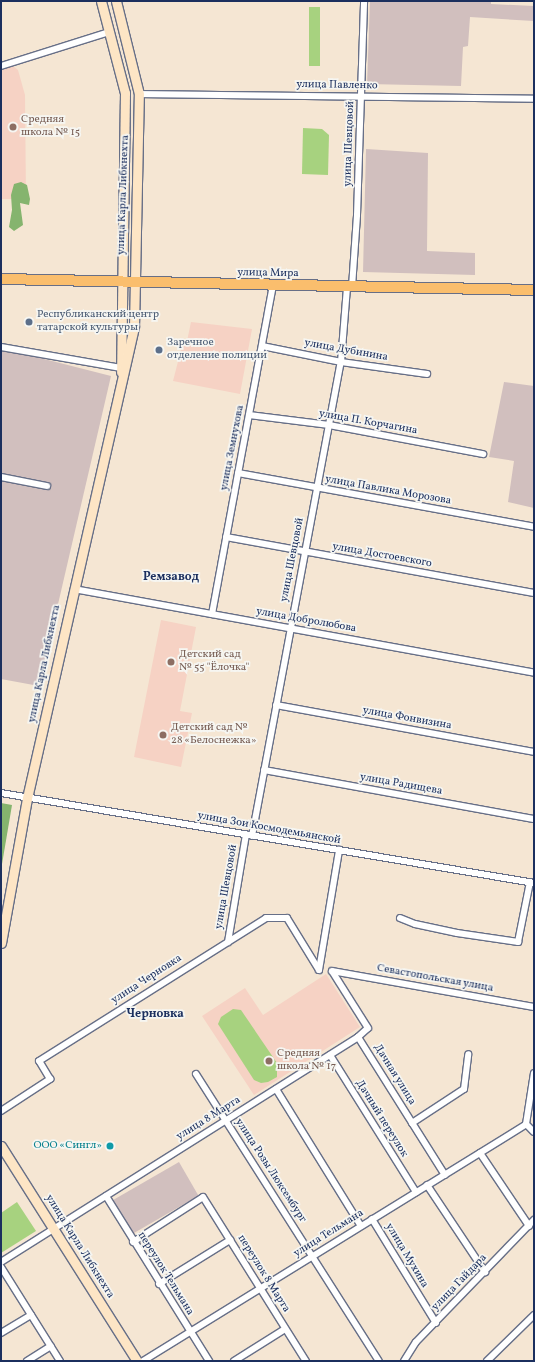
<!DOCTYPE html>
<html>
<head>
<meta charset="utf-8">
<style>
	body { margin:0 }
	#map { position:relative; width:535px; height:1362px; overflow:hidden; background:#f5e6d3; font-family:Vollkorn,serif }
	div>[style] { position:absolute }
	.built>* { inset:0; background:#f6d2c4 }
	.industrial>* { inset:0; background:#d1bfbe; transform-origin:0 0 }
	.green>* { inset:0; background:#a7d27f; transform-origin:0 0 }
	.forest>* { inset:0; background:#85b46e }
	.roads { filter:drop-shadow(1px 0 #676f87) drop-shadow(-1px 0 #676f87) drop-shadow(0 1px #676f87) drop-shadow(0 -1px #676f87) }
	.minor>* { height:6px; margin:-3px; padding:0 3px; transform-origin:3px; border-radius:3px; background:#fff }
	.secondary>* { height:9px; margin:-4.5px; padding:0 4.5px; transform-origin:4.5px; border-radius:4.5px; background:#fde5c5 }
	.primary>* { height:10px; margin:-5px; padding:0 5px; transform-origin:5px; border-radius:5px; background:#fabe6d }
	.dots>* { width:11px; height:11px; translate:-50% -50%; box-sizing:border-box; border:2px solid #f6f6f2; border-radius:50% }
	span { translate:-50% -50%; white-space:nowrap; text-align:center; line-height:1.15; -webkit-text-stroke:3.5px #f6f6f2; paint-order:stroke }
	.street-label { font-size:11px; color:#1b2f5e }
	.education-label { font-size:11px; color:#785e54 }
	.left { translate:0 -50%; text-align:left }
	.service-label { font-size:11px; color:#4e5e75 }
	.culture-label { font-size:11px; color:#0d838f }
	.right { translate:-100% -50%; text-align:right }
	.neighbourhood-label { font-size:12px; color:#1b2f5e; font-weight:700 }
	.frame { position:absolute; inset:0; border:2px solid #1b2f5e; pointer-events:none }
</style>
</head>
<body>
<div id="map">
	<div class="built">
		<div style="clip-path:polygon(13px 66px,18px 70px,25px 95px,26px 199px,1px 199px,1px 69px)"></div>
		<div style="clip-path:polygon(191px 322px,252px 329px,240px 394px,173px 381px,182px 346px,186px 346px)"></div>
		<div style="clip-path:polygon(161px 620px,196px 627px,180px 711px,192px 713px,181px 767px,134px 757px)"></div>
		<div style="clip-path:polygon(326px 974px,360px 1027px,254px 1095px,202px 1016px,245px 988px,263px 1015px)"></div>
	</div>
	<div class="industrial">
		<div style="clip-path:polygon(370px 1px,491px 1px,491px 4px,534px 6px,534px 21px,470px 17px,468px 46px,463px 47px,461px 86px,367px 84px)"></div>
		<div style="clip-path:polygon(366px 149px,428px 153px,427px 251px,475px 253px,475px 275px,363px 272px)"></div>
		<div style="clip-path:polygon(1px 348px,111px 376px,39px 686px,1px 679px)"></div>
		<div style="clip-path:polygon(504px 382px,534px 386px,534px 508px,508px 502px,514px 461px,489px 457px)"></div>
		<div style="left:179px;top:1162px;width:39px;height:79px;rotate:60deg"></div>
	</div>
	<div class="green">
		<div style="left:309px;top:7px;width:11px;height:59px"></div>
		<div style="clip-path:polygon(303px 128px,322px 129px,329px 135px,328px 175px,302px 174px)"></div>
		<div style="clip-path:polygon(233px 1009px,241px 1010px,277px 1063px,277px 1077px,268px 1082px,261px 1083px,254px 1080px,218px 1024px,221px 1017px)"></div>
		<div style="clip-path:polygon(17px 1202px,36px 1231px,1px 1253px,1px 1213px)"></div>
	</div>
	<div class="forest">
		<div style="clip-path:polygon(21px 182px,27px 185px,30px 199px,29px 205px,20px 203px,23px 225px,14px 231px,9px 227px,12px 210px,11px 195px,14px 184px)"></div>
		<div style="clip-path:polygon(1px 803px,12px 805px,1px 870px)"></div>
	</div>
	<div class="roads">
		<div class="minor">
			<div style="left:1px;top:66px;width:113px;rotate:-17.5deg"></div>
			<div style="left:139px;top:94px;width:395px;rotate:0.7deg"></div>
			<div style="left:352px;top:287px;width:72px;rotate:-86deg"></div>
			<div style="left:357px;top:215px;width:214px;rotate:-88.1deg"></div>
			<div style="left:262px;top:346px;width:81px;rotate:11.4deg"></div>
			<div style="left:341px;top:362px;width:87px;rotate:7.9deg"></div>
			<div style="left:1px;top:347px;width:122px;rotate:9.9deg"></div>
			<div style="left:249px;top:415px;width:81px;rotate:7.1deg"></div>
			<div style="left:329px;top:425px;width:157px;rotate:10.7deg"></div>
			<div style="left:238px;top:473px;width:301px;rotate:10.3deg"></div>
			<div style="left:1px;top:477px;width:47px;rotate:11.1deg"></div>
			<div style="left:226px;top:537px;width:313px;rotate:10.3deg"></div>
			<div style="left:74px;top:589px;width:468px;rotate:10.3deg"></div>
			<div style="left:212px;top:614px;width:334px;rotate:-79.5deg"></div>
			<div style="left:276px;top:705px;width:262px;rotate:10.3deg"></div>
			<div style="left:264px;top:770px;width:274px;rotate:10.3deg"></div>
			<div style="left:1px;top:793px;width:541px;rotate:9.58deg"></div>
			<div style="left:252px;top:836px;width:482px;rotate:-79.4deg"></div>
			<div style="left:341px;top:362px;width:74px;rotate:-85.4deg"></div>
			<div style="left:400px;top:918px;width:16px;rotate:22deg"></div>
			<div style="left:415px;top:924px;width:43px;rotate:12.1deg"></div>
			<div style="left:457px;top:933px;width:62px;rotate:8.4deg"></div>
			<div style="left:518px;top:942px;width:61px;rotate:-78.7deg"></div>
			<div style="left:228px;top:942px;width:109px;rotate:-80.5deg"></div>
			<div style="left:319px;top:970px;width:122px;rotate:-80.5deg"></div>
			<div style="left:332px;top:971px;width:205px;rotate:10.1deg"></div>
			<div style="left:358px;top:1037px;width:163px;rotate:57.8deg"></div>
			<div style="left:330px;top:1055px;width:162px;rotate:57.9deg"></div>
			<div style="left:534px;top:1073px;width:52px;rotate:98.9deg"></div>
			<div style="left:526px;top:1124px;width:11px;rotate:45deg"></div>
			<div style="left:196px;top:1074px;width:340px;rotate:57.5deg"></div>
			<div style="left:276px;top:1089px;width:161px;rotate:58.2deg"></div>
			<div style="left:1px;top:1111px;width:59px;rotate:-33.1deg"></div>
			<div style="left:50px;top:1079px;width:21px;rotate:-121deg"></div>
			<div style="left:39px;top:1061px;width:268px;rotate:-32.2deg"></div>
			<div style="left:266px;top:918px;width:21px"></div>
			<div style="left:287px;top:918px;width:61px;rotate:58.4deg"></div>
			<div style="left:412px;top:1123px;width:62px;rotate:-33.2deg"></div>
			<div style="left:464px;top:1089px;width:35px;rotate:-83deg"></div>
			<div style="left:480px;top:1153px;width:88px;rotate:56.1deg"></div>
			<div style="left:427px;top:1185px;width:105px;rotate:56.3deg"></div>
			<div style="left:106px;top:1196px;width:195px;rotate:58deg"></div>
			<div style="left:372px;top:1219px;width:122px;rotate:58.4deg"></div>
			<div style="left:133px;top:1242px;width:83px;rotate:-32.7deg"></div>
			<div style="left:203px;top:1197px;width:194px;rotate:57.9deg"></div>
			<div style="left:1px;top:1262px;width:422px;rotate:-32.2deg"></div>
			<div style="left:358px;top:1037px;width:13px;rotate:-42deg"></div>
			<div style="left:368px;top:1028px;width:67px;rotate:-122.3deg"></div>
			<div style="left:1px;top:1267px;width:111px;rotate:57.9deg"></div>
			<div style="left:159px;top:1284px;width:84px;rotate:-31.8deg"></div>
			<div style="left:1px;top:1333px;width:35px;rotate:-31deg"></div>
			<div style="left:27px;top:1361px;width:28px;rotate:-32deg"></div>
			<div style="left:143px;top:1361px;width:450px;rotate:-31.7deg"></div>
			<div style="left:234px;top:1361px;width:60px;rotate:-32.1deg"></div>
			<div style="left:404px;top:1361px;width:22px;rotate:-58deg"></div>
			<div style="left:416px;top:1342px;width:170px;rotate:-46deg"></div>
			<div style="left:487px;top:1361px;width:66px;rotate:-44.4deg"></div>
		</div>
		<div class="secondary">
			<div style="left:101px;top:1px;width:95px;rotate:75.4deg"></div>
			<div style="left:125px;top:93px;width:279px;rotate:90.8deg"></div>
			<div style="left:1px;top:943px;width:147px;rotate:-79.8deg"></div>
			<div style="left:27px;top:798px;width:483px;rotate:-77.2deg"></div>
			<div style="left:134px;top:327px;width:233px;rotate:-88.8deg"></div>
			<div style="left:139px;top:94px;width:96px;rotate:-103.9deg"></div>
			<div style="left:1px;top:1146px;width:254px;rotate:57.7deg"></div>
		</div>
		<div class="primary">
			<div style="left:1px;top:279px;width:533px;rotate:1.18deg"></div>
		</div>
	</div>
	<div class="dots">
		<div style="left:13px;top:127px;background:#8d6e63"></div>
		<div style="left:29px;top:322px;background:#5c6f8a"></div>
		<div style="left:159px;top:350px;background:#5c6f8a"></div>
		<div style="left:171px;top:662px;background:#8d6e63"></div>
		<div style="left:163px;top:735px;background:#8d6e63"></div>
		<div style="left:269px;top:1061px;background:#8d6e63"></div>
		<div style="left:110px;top:1146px;background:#0f9aa8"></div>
	</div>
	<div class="street-label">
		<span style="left:337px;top:86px;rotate:1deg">улица Павленко</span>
		<span style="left:350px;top:144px;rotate:-88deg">улица Шевцовой</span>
		<span style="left:124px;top:195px;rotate:-88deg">улица Карла Либкнехта</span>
		<span style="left:268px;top:274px;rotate:1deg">улица Мира</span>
		<span style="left:346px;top:351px;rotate:10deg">улица Дубинина</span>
		<span style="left:368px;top:423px;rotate:10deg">улица П. Корчагина</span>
		<span style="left:233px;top:448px;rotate:-79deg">улица Земнухова</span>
		<span style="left:388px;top:491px;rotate:10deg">улица Павлика Морозова</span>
		<span style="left:382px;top:556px;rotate:10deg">улица Достоевского</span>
		<span style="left:293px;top:560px;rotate:-79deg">улица Шевцовой</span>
		<span style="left:306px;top:621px;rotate:10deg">улица Добролюбова</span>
		<span style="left:45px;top:664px;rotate:-78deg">улица Карла Либкнехта</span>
		<span style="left:407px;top:719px;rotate:10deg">улица Фонвизина</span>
		<span style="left:401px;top:785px;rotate:10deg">улица Радищева</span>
		<span style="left:269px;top:829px;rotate:10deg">улица Зои Космодемьянской</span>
		<span style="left:227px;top:887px;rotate:-80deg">улица Шевцовой</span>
		<span style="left:435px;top:979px;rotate:10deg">Севастопольская улица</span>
		<span style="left:147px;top:980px;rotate:-33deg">улица Черновка</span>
		<span style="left:394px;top:1075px;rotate:58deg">Дачная улица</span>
		<span style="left:209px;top:1119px;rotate:-32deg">улица 8 Марта</span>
		<span style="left:381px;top:1119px;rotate:58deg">Дачный переулок</span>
		<span style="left:270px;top:1171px;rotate:57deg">улица Розы Люксембург</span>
		<span style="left:329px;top:1234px;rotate:-32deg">улица Тельмана</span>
		<span style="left:79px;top:1247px;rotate:58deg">улица Карла Либкнехта</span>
		<span style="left:406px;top:1256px;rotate:59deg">улица Мухина</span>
		<span style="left:165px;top:1274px;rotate:58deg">переулок Тельмана</span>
		<span style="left:263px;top:1274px;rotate:58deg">переулок 8 Марта</span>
		<span style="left:460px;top:1283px;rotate:-46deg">улица Гайдара</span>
	</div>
	<div class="education-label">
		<span class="left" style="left:21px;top:127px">Средняя<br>школа № 15</span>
		<span class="left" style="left:179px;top:662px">Детский сад<br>№ 55 "Ёлочка"</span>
		<span class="left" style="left:171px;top:735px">Детский сад №<br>28 «Белоснежка»</span>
		<span class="left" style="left:277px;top:1061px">Средняя<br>школа № 17</span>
	</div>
	<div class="service-label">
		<span class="left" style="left:37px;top:322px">Республиканский центр<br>татарской культуры</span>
		<span class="left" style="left:167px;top:350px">Заречное<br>отделение полиции</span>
	</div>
	<div class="culture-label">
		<span class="right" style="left:102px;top:1146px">ООО «Сингл»</span>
	</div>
	<div class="neighbourhood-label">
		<span style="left:171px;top:578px">Ремзавод</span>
		<span style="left:155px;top:1015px">Черновка</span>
	</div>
	<div class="frame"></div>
</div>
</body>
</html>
